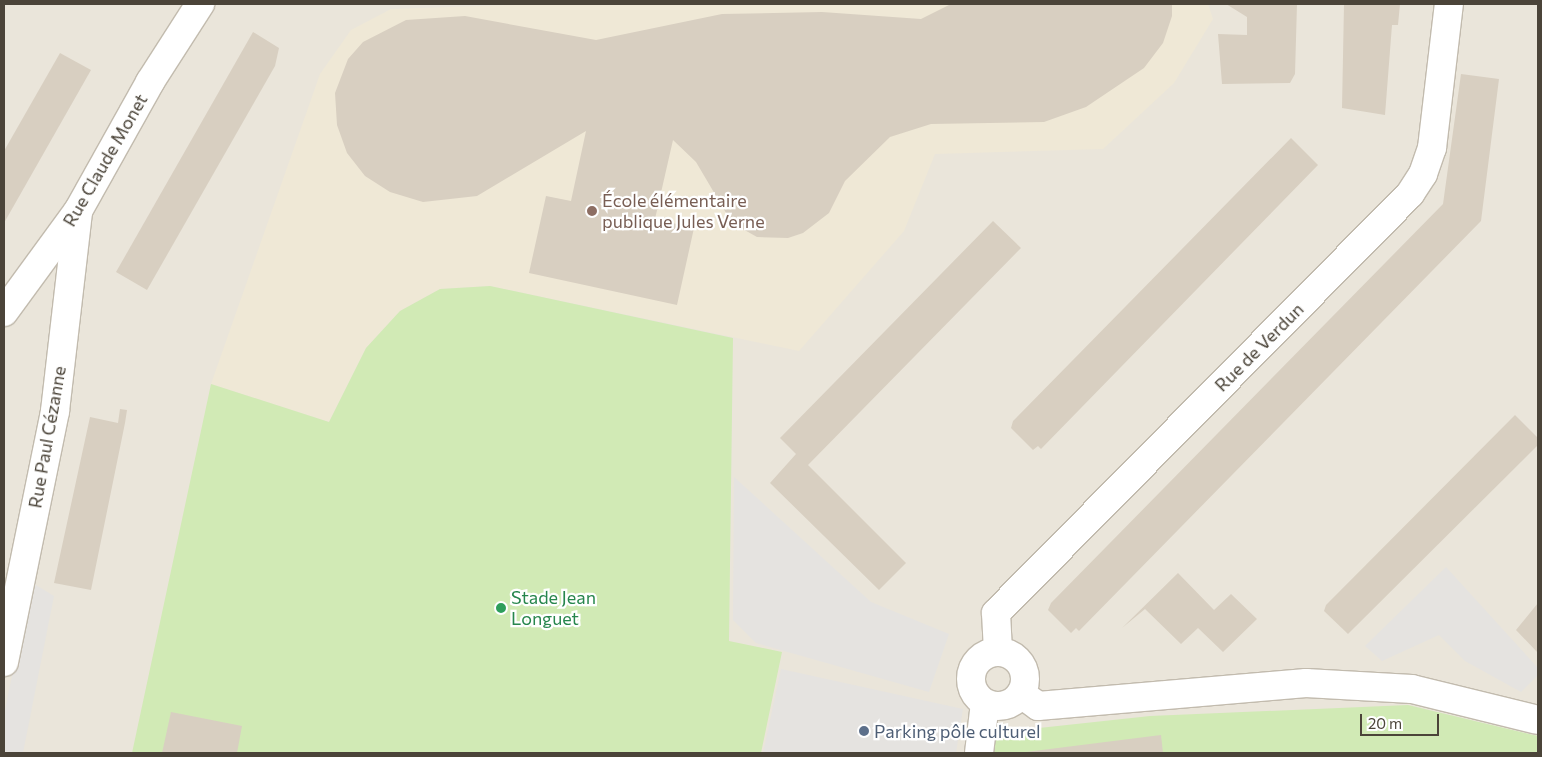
<!DOCTYPE html>
<html>
<head>
<meta charset="utf-8">
<style>
	body { margin:0 }
	#map { position:relative; width:1542px; height:757px; overflow:hidden; background:#f6f3ec; font-family:Commissioner,sans-serif }
	div>[style] { position:absolute }
	.residential>* { inset:0; background:#eae5da; transform-origin:0 0 }
	.education>* { inset:0; background:#efe8d6 }
	.green>* { inset:0; background:#d1eab5 }
	.parking>* { inset:0; background:#e5e3e0 }
	.building>* { inset:0; background:#d8cfc1 }
	.roads { filter:drop-shadow(1px 0 #c2bbae) drop-shadow(-1px 0 #c2bbae) drop-shadow(0 1px #c2bbae) drop-shadow(0 -1px #c2bbae) }
	.minor>* { height:28px; margin:-14px; padding:0 14px; transform-origin:14px; border-radius:14px; background:#fff }
	.minor>.ring { margin:-14px; padding:0; box-sizing:content-box; background:none; border:28px solid #fff; border-radius:50% }
	.dots>* { width:14px; height:14px; translate:-50% -50%; box-sizing:border-box; border:2px solid #fff; border-radius:50% }
	span { translate:-50% -50%; white-space:nowrap; text-align:center; line-height:1.15; -webkit-text-stroke:4.5px #fff; paint-order:stroke }
	.street-label { font-size:18px; color:#4b4439 }
	.education-label { font-size:18px; color:#785e54 }
	.left { translate:0 -50%; text-align:left }
	.leisure-label { font-size:18px; color:#27864d }
	.service-label { font-size:18px; color:#4e5e75 }
	.frame { position:absolute; inset:0; border:5px solid #4b4439; pointer-events:none }
	.scale { position:absolute; left:1360px; top:714px; width:79px; height:22px; box-sizing:border-box; border:2px solid #4b4439; border-top:0; padding-left:6px; font-size:15px; line-height:18px; white-space:nowrap; color:#4b4439; -webkit-text-stroke:4px #fff; paint-order:stroke }
</style>
</head>
<body>
<div id="map">
	<div class="residential">
		<div style="left:4px;top:4px;width:1534px;height:749px"></div>
	</div>
	<div class="education">
		<div style="clip-path:polygon(543px 4px,1208px 4px,1213px 19px,1174px 83px,1103px 149px,935px 154px,904px 231px,799px 351px,490px 286px,440px 289px,400px 311px,366px 348px,329px 422px,211px 384px,320px 74px,351px 30px,391px 9px)"></div>
	</div>
	<div class="green">
		<div style="clip-path:polygon(490px 286px,733px 338px,729px 641px,782px 652px,761px 753px,132px 753px,211px 384px,329px 422px,366px 348px,400px 311px,440px 289px)"></div>
		<div style="clip-path:polygon(1408px 705px,1538px 736px,1538px 753px,988px 753px,985px 734px,1150px 716px)"></div>
	</div>
	<div class="parking">
		<div style="clip-path:polygon(734px 477px,871px 602px,949px 634px,929px 692px,756px 643px,733px 620px)"></div>
		<div style="clip-path:polygon(1446px 567px,1538px 668px,1538px 675px,1521px 692px,1465px 661px,1439px 635px,1382px 661px,1365px 646px)"></div>
		<div style="clip-path:polygon(31px 582px,54px 596px,23px 753px,4px 753px,4px 715px)"></div>
		<div style="clip-path:polygon(781px 669px,963px 709px,956px 753px,763px 753px)"></div>
	</div>
	<div class="building">
		<div style="clip-path:polygon(951px 4px,1172px 4px,1172px 16px,1163px 43px,1144px 68px,1086px 107px,1044px 122px,931px 124px,890px 137px,845px 181px,829px 213px,803px 233px,788px 238px,757px 237px,732px 223px,696px 162px,673px 140px,655px 219px,694px 228px,677px 305px,529px 273px,546px 196px,571px 201px,586px 131px,477px 196px,423px 202px,390px 192px,365px 176px,347px 153px,337px 125px,335px 93px,348px 59px,363px 42px,406px 20px,465px 16px,596px 40px,722px 14px,822px 12px,921px 19px)"></div>
		<div style="clip-path:polygon(1226px 4px,1297px 4px,1295px 74px,1290px 83px,1222px 84px,1218px 34px,1247px 35px,1247px 17px)"></div>
		<div style="clip-path:polygon(1344px 4px,1400px 4px,1398px 25px,1392px 25px,1385px 115px,1342px 108px)"></div>
		<div style="clip-path:polygon(253px 32px,279px 48px,275px 66px,147px 290px,116px 272px)"></div>
		<div style="clip-path:polygon(60px 53px,91px 70px,4px 223px,4px 151px)"></div>
		<div style="clip-path:polygon(1461px 74px,1499px 79px,1481px 221px,1079px 631px,1076px 628px,1071px 633px,1048px 610px,1051px 603px,1443px 204px)"></div>
		<div style="clip-path:polygon(1291px 138px,1318px 165px,1041px 449px,1038px 446px,1033px 450px,1011px 428px,1013px 421px)"></div>
		<div style="clip-path:polygon(993px 221px,1021px 248px,808px 465px,906px 563px,879px 590px,770px 483px,796px 454px,780px 438px)"></div>
		<div style="clip-path:polygon(120px 409px,127px 410px,125px 423px,91px 590px,54px 583px,90px 417px,118px 423px)"></div>
		<div style="clip-path:polygon(1515px 415px,1538px 438px,1538px 445px,1348px 634px,1324px 611px,1326px 605px)"></div>
		<div style="clip-path:polygon(1178px 573px,1214px 610px,1231px 594px,1257px 619px,1223px 652px,1198px 628px,1181px 644px,1145px 609px,1122px 628px)"></div>
		<div style="clip-path:polygon(1538px 603px,1538px 653px,1516px 630px)"></div>
		<div style="clip-path:polygon(171px 712px,242px 726px,237px 753px,162px 753px)"></div>
		<div style="clip-path:polygon(1161px 735px,1163px 753px,1026px 753px,1026px 752px)"></div>
	</div>
	<div class="roads">
		<div class="minor">
			<div style="left:4px;top:312px;width:125px;rotate:-53.8deg"></div>
			<div style="left:78px;top:211px;width:148px;rotate:-60.8deg"></div>
			<div style="left:150px;top:82px;width:93px;rotate:-57.3deg"></div>
			<div style="left:998px;top:651px;width:38px;rotate:-93deg"></div>
			<div style="left:996px;top:613px;width:589px;rotate:-45.34deg"></div>
			<div style="left:1410px;top:194px;width:24px;rotate:-57deg"></div>
			<div style="left:1423px;top:174px;width:28px;rotate:-71deg"></div>
			<div style="left:1432px;top:148px;width:145px;rotate:-83.3deg"></div>
			<div class="ring" style="left:971px;top:652px;width:26px;height:26px"></div>
			<div style="left:4px;top:662px;width:256px;rotate:-78.5deg"></div>
			<div style="left:55px;top:411px;width:201px;rotate:-83.4deg"></div>
			<div style="left:1021px;top:694px;width:21px;rotate:35deg"></div>
			<div style="left:1038px;top:706px;width:269px;rotate:-4.9deg"></div>
			<div style="left:1306px;top:683px;width:106px;rotate:3.2deg"></div>
			<div style="left:1412px;top:689px;width:130px;rotate:13.8deg"></div>
			<div style="left:979px;top:753px;width:50px;rotate:-83.2deg"></div>
		</div>
	</div>
	<div class="dots">
		<div style="left:592px;top:211px;background:#8d6e63"></div>
		<div style="left:501px;top:608px;background:#2e9e5b"></div>
		<div style="left:864px;top:731px;background:#5c6f8a"></div>
	</div>
	<div class="street-label">
		<span style="left:105px;top:160px;rotate:-60deg">Rue Claude Monet</span>
		<span style="left:1259px;top:347px;rotate:-45deg">Rue de Verdun</span>
		<span style="left:47px;top:437px;rotate:-80deg">Rue Paul Cézanne</span>
	</div>
	<div class="education-label">
		<span class="left" style="left:602px;top:211px">École élémentaire<br>publique Jules Verne</span>
	</div>
	<div class="leisure-label">
		<span class="left" style="left:511px;top:608px">Stade Jean<br>Longuet</span>
	</div>
	<div class="service-label">
		<span class="left" style="left:874px;top:731px">Parking pôle culturel</span>
	</div>
	<div class="frame"></div>
	<div class="scale">20 m</div>
</div>
</body>
</html>
